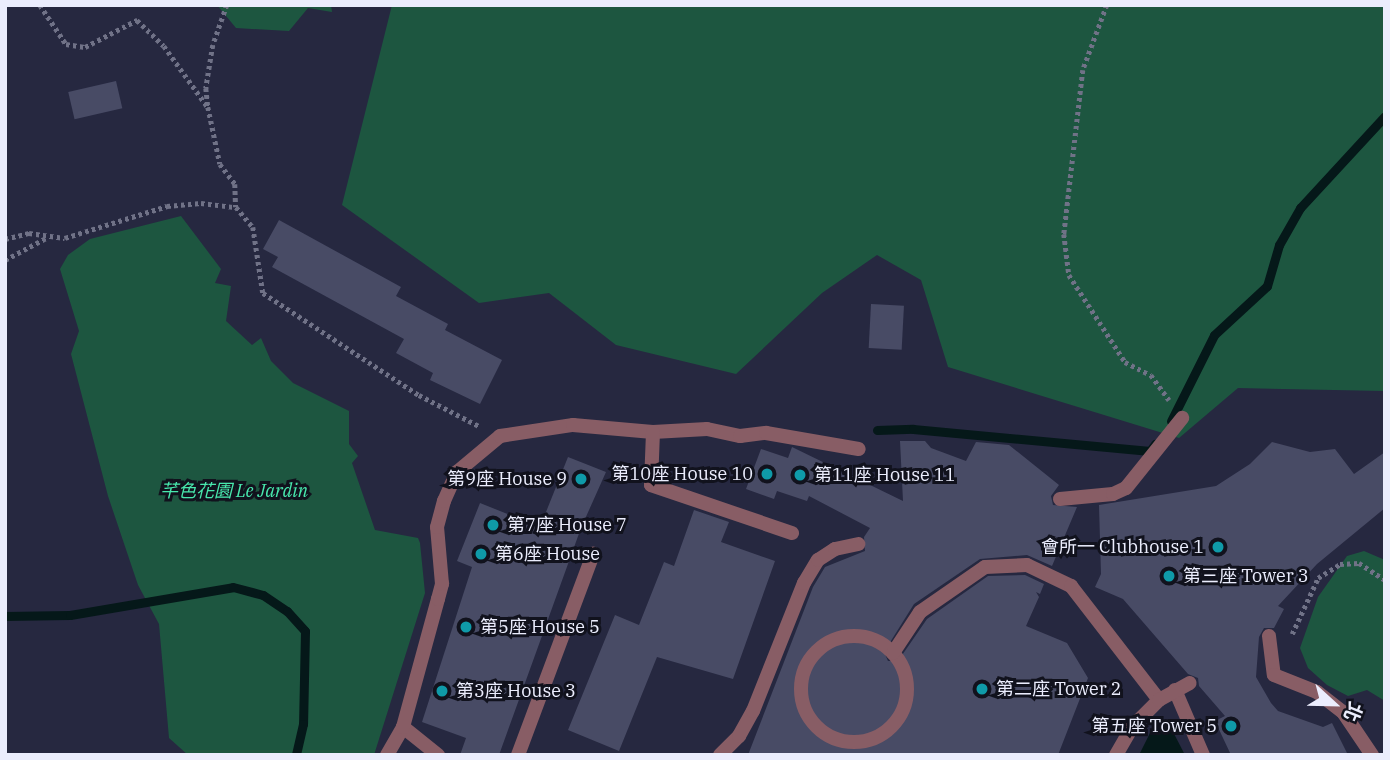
<!DOCTYPE html>
<html>
<head>
<meta charset="utf-8">
<style>
	body { margin:0 }
	#map { position:relative; width:1390px; height:760px; overflow:hidden; background:#262840; font-family:"IBM Plex Serif","Noto Sans TC",serif }
	div>[style] { position:absolute }
	.green>* { inset:0; background:#1d5640 }
	.water>* { inset:0; background:#051819 }
	.stream>* { height:9px; margin:-4.5px; padding:0 4.5px; transform-origin:4.5px; border-radius:4.5px; background:#051819 }
	.building>* { inset:0; background:#484b65; transform-origin:0 0 }
	.path>* { height:4.5px; margin-top:-2.25px; transform-origin:0; background:repeating-linear-gradient(90deg,#707287 0 3.5px,transparent 0 7px) }
	.service>* { height:14px; margin:-7px; padding:0 7px; transform-origin:7px; border-radius:7px; background:#885d65 }
	.service>.ring { margin:-7px; padding:0; box-sizing:content-box; background:none; border:14px solid #885d65; border-radius:50% }
	.dots>* { width:19px; height:19px; translate:-50% -50%; box-sizing:border-box; border:4px solid #11121d; border-radius:50% }
	span { translate:-50% -50%; white-space:nowrap; text-align:center; line-height:1.15; -webkit-text-stroke:6px #11121d; paint-order:stroke }
	.poi-label { font-size:18px; color:#ebedfd }
	.right { translate:-100% -50%; text-align:right }
	.left { translate:0 -50%; text-align:left }
	.park-label { font-size:18px; color:#48e8ad; font-style:italic }
	.frame { position:absolute; inset:0; border:7px solid #ebedfd; pointer-events:none }
	.north { position:absolute; left:1299px; top:669px; width:70px; height:70px; -webkit-text-stroke:5px #11121d; paint-order:stroke; rotate:112deg; font-size:19px; font-weight:700; line-height:28px; text-align:center; color:#ebedfd }
	.north::after { content:''; display:block; margin:auto; width:24px; height:32px; background:#ebedfd; clip-path:polygon(50% 0,100% 100%,50% 72%,0 100%) }
</style>
</head>
<body>
<div id="map">
	<div class="green">
		<div style="clip-path:polygon(217px 5px,331px 5px,332px 12px,308px 8px,289px 31px,236px 28px)"></div>
		<div style="clip-path:polygon(392px 5px,1385px 5px,1385px 391px,1238px 388px,1179px 438px,948px 367px,921px 280px,877px 255px,822px 293px,736px 374px,616px 345px,549px 293px,479px 303px,342px 205px)"></div>
		<div style="clip-path:polygon(181px 216px,221px 269px,215px 283px,231px 286px,226px 321px,252px 345px,261px 338px,271px 361px,293px 383px,349px 411px,349px 444px,358px 456px,352px 463px,375px 530px,418px 538px,420px 543px,425px 593px,374px 755px,188px 755px,169px 738px,159px 624px,138px 585px,108px 496px,71px 354px,79px 331px,60px 269px,68px 255px,90px 239px)"></div>
		<div style="clip-path:polygon(1364px 551px,1385px 560px,1385px 701px,1367px 690px,1348px 696px,1327px 685px,1308px 668px,1300px 648px,1318px 597px,1347px 556px)"></div>
	</div>
	<div class="water">
		<div style="clip-path:polygon(1163px 723px,1170px 726px,1185px 755px,1139px 755px,1154px 725px)"></div>
	</div>
	<div class="stream">
		<div style="left:1171px;top:421px;width:96px;rotate:-63.4deg"></div>
		<div style="left:1214px;top:335px;width:72px;rotate:-42.8deg"></div>
		<div style="left:1267px;top:286px;width:43px;rotate:-73.7deg"></div>
		<div style="left:1279px;top:245px;width:43px;rotate:-60.4deg"></div>
		<div style="left:1300px;top:208px;width:125px;rotate:-47.3deg"></div>
		<div style="left:877px;top:430px;width:36px;rotate:-2deg"></div>
		<div style="left:913px;top:429px;width:238px;rotate:5.3deg"></div>
		<div style="left:1150px;top:451px;width:9px;rotate:-54deg"></div>
		<div style="left:5px;top:616px;width:65px;rotate:-0.9deg"></div>
		<div style="left:70px;top:615px;width:165px;rotate:-9.7deg"></div>
		<div style="left:233px;top:587px;width:31px;rotate:15deg"></div>
		<div style="left:263px;top:595px;width:29px;rotate:34deg"></div>
		<div style="left:287px;top:611px;width:27px;rotate:48deg"></div>
		<div style="left:305px;top:631px;width:93px;rotate:91.2deg"></div>
		<div style="left:303px;top:724px;width:32px;rotate:103deg"></div>
	</div>
	<div class="building">
		<div style="left:116px;top:81px;width:28px;height:49px;rotate:77deg"></div>
		<div style="clip-path:polygon(279px 220px,401px 287px,396px 296px,448px 324px,445px 330px,502px 360px,480px 404px,430px 380px,433px 373px,396px 353px,404px 339px,272px 267px,278px 257px,263px 249px)"></div>
		<div style="left:871px;top:304px;width:33px;height:44px;rotate:3deg"></div>
		<div style="clip-path:polygon(900px 441px,925px 441px,931px 448px,966px 461px,976px 442px,1009px 445px,1059px 485px,1051px 496px,1053px 505px,1077px 507px,1052px 566px,1027px 555px,980px 559px,914px 604px,884px 652px,888px 661px,898px 661px,927px 619px,988px 576px,1025px 575px,1044px 584px,1040px 594px,1036px 592px,1039px 597px,1026px 626px,1067px 643px,1088px 678px,1058px 755px,748px 755px,813px 587px,825px 567px,865px 551px,864px 537px,870px 528px,809px 496px,807px 501px,777px 491px,774px 499px,746px 489px,761px 449px,788px 458px,792px 447px,903px 501px)"></div>
		<div style="clip-path:polygon(1272px 442px,1310px 452px,1335px 449px,1354px 474px,1385px 452px,1385px 508px,1317px 564px,1278px 606px,1284px 609px,1274px 628px,1264px 628px,1259px 637px,1256px 677px,1271px 703px,1278px 711px,1323px 727px,1332px 723px,1348px 755px,1231px 755px,1215px 721px,1225px 716px,1199px 686px,1198px 678px,1188px 674px,1123px 599px,1095px 587px,1101px 574px,1099px 505px,1216px 486px,1250px 464px)"></div>
		<div style="clip-path:polygon(568px 457px,606px 472px,581px 528px,499px 755px,460px 755px,466px 738px,422px 722px,472px 567px,457px 561px,480px 503px,540px 527px)"></div>
		<div style="clip-path:polygon(694px 510px,729px 522px,721px 542px,775px 561px,733px 679px,657px 657px,619px 751px,568px 730px,615px 615px,639px 625px,664px 562px,674px 566px)"></div>
	</div>
	<div class="path">
		<div style="left:40px;top:5px;width:47px;rotate:56.3deg"></div>
		<div style="left:66px;top:44px;width:19px;rotate:9deg"></div>
		<div style="left:85px;top:47px;width:59px;rotate:-27.4deg"></div>
		<div style="left:137px;top:20px;width:37px;rotate:44deg"></div>
		<div style="left:164px;top:46px;width:74px;rotate:54.4deg"></div>
		<div style="left:227px;top:5px;width:42px;rotate:109.3deg"></div>
		<div style="left:213px;top:45px;width:44px;rotate:99.2deg"></div>
		<div style="left:206px;top:88px;width:19px;rotate:84deg"></div>
		<div style="left:208px;top:107px;width:58px;rotate:78.1deg"></div>
		<div style="left:220px;top:164px;width:25px;rotate:53deg"></div>
		<div style="left:235px;top:184px;width:23px;rotate:88deg"></div>
		<div style="left:236px;top:207px;width:26px;rotate:50deg"></div>
		<div style="left:253px;top:227px;width:67px;rotate:81.4deg"></div>
		<div style="left:263px;top:293px;width:186px;rotate:33.2deg"></div>
		<div style="left:419px;top:395px;width:68px;rotate:27.3deg"></div>
		<div style="left:1107px;top:5px;width:69px;rotate:110.3deg"></div>
		<div style="left:1083px;top:70px;width:165px;rotate:96.6deg"></div>
		<div style="left:1064px;top:234px;width:41px;rotate:83deg"></div>
		<div style="left:1069px;top:275px;width:103px;rotate:57.2deg"></div>
		<div style="left:1125px;top:362px;width:29px;rotate:27deg"></div>
		<div style="left:1151px;top:375px;width:31px;rotate:54deg"></div>
		<div style="left:5px;top:239px;width:25px;rotate:-14deg"></div>
		<div style="left:29px;top:233px;width:36px;rotate:8deg"></div>
		<div style="left:65px;top:238px;width:107px;rotate:-17.4deg"></div>
		<div style="left:167px;top:206px;width:34px;rotate:-5deg"></div>
		<div style="left:201px;top:203px;width:34px;rotate:7deg"></div>
		<div style="left:5px;top:260px;width:47px;rotate:-28.2deg"></div>
		<div style="left:1292px;top:634px;width:62px;rotate:-65.1deg"></div>
		<div style="left:1318px;top:578px;width:26px;rotate:-32deg"></div>
		<div style="left:1340px;top:564px;width:19px;rotate:-3deg"></div>
		<div style="left:1359px;top:563px;width:31px;rotate:33deg"></div>
	</div>
	<div class="service">
		<div style="left:653px;top:432px;width:54px;rotate:-3.2deg"></div>
		<div style="left:707px;top:429px;width:34px;rotate:12deg"></div>
		<div style="left:740px;top:436px;width:26px;rotate:-7deg"></div>
		<div style="left:766px;top:433px;width:94px;rotate:9.8deg"></div>
		<div style="left:1060px;top:499px;width:53px;rotate:-5.4deg"></div>
		<div style="left:1113px;top:494px;width:14px;rotate:-25deg"></div>
		<div style="left:1126px;top:488px;width:90px;rotate:-51.3deg"></div>
		<div class="ring" style="left:801px;top:636px;width:92px;height:92px"></div>
		<div style="left:1269px;top:636px;width:39px;rotate:83deg"></div>
		<div style="left:1274px;top:675px;width:46px;rotate:21.6deg"></div>
		<div style="left:1317px;top:692px;width:33px;rotate:38deg"></div>
		<div style="left:1343px;top:712px;width:52px;rotate:56deg"></div>
		<div style="left:893px;top:653px;width:49px;rotate:-56.6deg"></div>
		<div style="left:920px;top:612px;width:79px;rotate:-34.7deg"></div>
		<div style="left:985px;top:567px;width:42px;rotate:-2.7deg"></div>
		<div style="left:1027px;top:565px;width:49px;rotate:25.5deg"></div>
		<div style="left:1071px;top:586px;width:144px;rotate:52.3deg"></div>
		<div style="left:1175px;top:690px;width:71px;rotate:66.7deg"></div>
		<div style="left:403px;top:727px;width:45px;rotate:38.7deg"></div>
		<div style="left:387px;top:755px;width:32px;rotate:-60deg"></div>
		<div style="left:403px;top:727px;width:133px;rotate:-74.7deg"></div>
		<div style="left:438px;top:599px;width:16px;rotate:-75deg"></div>
		<div style="left:442px;top:584px;width:57px;rotate:-95deg"></div>
		<div style="left:437px;top:527px;width:27px;rotate:-75deg"></div>
		<div style="left:444px;top:501px;width:32px;rotate:-66deg"></div>
		<div style="left:457px;top:472px;width:56px;rotate:-39.9deg"></div>
		<div style="left:500px;top:436px;width:74px;rotate:-8.6deg"></div>
		<div style="left:573px;top:425px;width:80px;rotate:5deg"></div>
		<div style="left:653px;top:432px;width:53px;rotate:92.2deg"></div>
		<div style="left:651px;top:485px;width:149px;rotate:18.8deg"></div>
		<div style="left:518px;top:755px;width:215px;rotate:-69.5deg"></div>
		<div style="left:720px;top:755px;width:27px;rotate:-45deg"></div>
		<div style="left:739px;top:736px;width:29px;rotate:-61deg"></div>
		<div style="left:753px;top:711px;width:138px;rotate:-68.3deg"></div>
		<div style="left:804px;top:583px;width:27px;rotate:-59deg"></div>
		<div style="left:818px;top:560px;width:20px;rotate:-33deg"></div>
		<div style="left:835px;top:549px;width:24px;rotate:-12deg"></div>
		<div style="left:1116px;top:755px;width:32px;rotate:-60deg"></div>
		<div style="left:1132px;top:727px;width:38px;rotate:-45deg"></div>
		<div style="left:1159px;top:700px;width:35px;rotate:-29deg"></div>
	</div>
	<div class="dots">
		<div style="left:767px;top:474px;background:#0f9aa8"></div>
		<div style="left:800px;top:475px;background:#0f9aa8"></div>
		<div style="left:581px;top:479px;background:#0f9aa8"></div>
		<div style="left:493px;top:525px;background:#0f9aa8"></div>
		<div style="left:1218px;top:547px;background:#0f9aa8"></div>
		<div style="left:481px;top:554px;background:#0f9aa8"></div>
		<div style="left:1169px;top:576px;background:#0f9aa8"></div>
		<div style="left:466px;top:627px;background:#0f9aa8"></div>
		<div style="left:982px;top:689px;background:#0f9aa8"></div>
		<div style="left:442px;top:691px;background:#0f9aa8"></div>
		<div style="left:1231px;top:726px;background:#0f9aa8"></div>
	</div>
	<div class="poi-label">
		<span class="right" style="left:753px;top:474px">第10座 House 10</span>
		<span class="left" style="left:814px;top:475px">第11座 House 11</span>
		<span class="right" style="left:567px;top:479px">第9座 House 9</span>
		<span class="left" style="left:507px;top:525px">第7座 House 7</span>
		<span class="right" style="left:1204px;top:547px">會所一 Clubhouse 1</span>
		<span class="left" style="left:495px;top:554px">第6座 House</span>
		<span class="left" style="left:1183px;top:576px">第三座 Tower 3</span>
		<span class="left" style="left:480px;top:627px">第5座 House 5</span>
		<span class="left" style="left:996px;top:689px">第二座 Tower 2</span>
		<span class="left" style="left:456px;top:691px">第3座 House 3</span>
		<span class="right" style="left:1217px;top:726px">第五座 Tower 5</span>
	</div>
	<div class="park-label">
		<span style="left:234px;top:491px">芊色花園 Le Jardin</span>
	</div>
	<div class="frame"></div>
	<div class="north">北</div>
</div>
</body>
</html>
